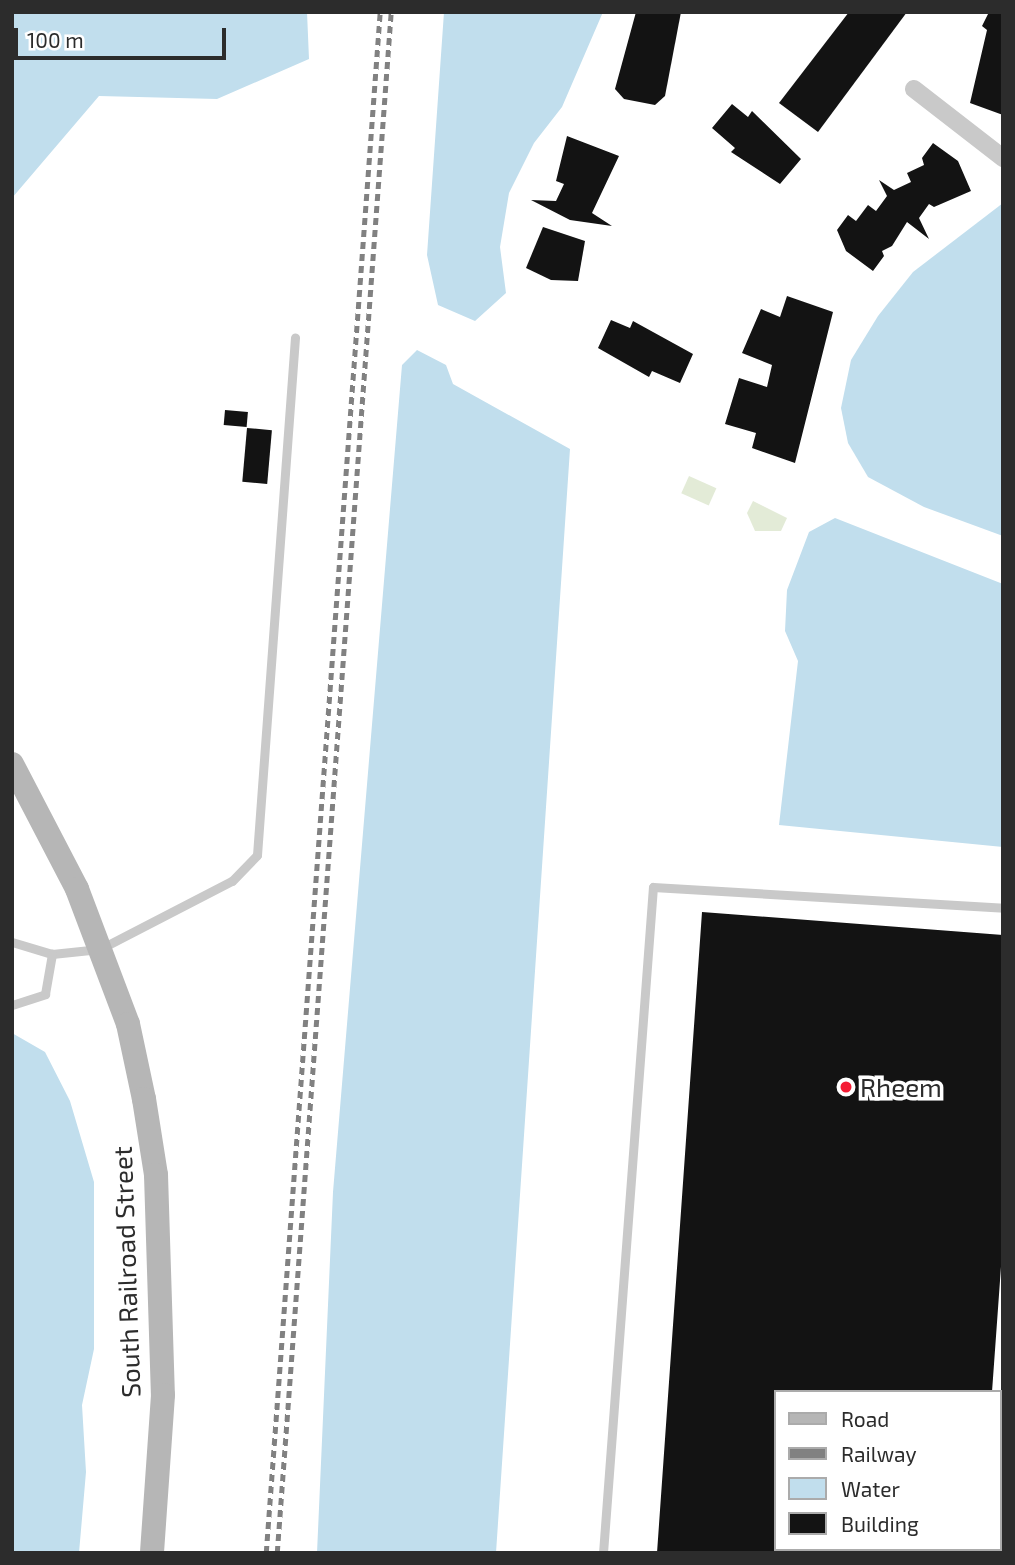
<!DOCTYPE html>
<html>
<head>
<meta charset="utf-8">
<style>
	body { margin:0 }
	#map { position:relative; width:1015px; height:1565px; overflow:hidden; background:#fff; font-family:"Exo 2",sans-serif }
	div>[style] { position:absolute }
	.green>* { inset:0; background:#e3ebd7; transform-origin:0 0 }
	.water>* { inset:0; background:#c1deed }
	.building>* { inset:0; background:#131313; transform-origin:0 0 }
	.lane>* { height:9px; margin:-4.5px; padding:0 4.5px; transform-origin:4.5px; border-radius:4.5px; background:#c9c9c9 }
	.street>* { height:18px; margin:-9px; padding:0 9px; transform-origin:9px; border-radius:9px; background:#c9c9c9 }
	.secondary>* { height:24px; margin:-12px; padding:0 12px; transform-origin:12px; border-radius:12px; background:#b6b6b6 }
	.rail>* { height:4.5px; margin-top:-2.25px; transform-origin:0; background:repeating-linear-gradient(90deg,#818181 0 7px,transparent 0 12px) }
	.dots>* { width:19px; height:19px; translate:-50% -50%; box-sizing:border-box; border:4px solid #fff; border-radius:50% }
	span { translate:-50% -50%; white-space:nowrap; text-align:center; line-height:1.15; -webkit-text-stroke:7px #fff; paint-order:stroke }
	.poi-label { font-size:26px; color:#2c2c2c }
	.left { translate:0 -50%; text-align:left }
	.street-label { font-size:26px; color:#2c2c2c }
	.frame { position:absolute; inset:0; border:14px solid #2c2c2c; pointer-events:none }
	.legend { position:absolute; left:774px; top:1390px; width:228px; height:161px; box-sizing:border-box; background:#fff; border:2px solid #ababab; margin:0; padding:9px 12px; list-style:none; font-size:21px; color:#2c2c2c }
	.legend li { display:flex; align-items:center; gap:14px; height:35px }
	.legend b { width:35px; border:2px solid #ababab }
	.scale { position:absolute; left:14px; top:28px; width:212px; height:32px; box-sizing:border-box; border:4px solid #2c2c2c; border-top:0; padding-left:9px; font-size:21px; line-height:24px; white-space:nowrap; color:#2c2c2c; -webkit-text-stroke:5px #fff; paint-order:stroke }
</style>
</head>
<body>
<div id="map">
	<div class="green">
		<div style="left:689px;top:476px;width:30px;height:19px;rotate:24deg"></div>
		<div style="clip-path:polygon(753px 501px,787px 518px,781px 531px,755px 531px,747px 513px)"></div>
	</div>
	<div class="water">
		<div style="clip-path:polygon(12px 12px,307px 12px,309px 59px,217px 99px,99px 96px,12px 198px)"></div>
		<div style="clip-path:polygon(444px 12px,603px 12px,562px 107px,534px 143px,509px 193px,500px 247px,506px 293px,475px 321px,438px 305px,427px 255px)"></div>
		<div style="clip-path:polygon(1003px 203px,1003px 536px,924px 507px,868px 477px,848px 443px,841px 408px,851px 360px,878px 316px,913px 272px)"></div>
		<div style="clip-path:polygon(417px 350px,446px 365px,453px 384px,570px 449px,496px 1553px,317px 1553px,333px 1192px,402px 365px)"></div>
		<div style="clip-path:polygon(835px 518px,1003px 584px,1003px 847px,779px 825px,798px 661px,785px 631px,787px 590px,809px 532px)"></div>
		<div style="clip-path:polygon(12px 1033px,45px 1052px,70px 1101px,94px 1182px,94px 1349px,82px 1405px,86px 1472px,79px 1553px,12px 1553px)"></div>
	</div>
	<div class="building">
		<div style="clip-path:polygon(636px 12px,681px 12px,665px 96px,655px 105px,624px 99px,615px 89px)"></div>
		<div style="clip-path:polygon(849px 12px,907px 12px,818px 132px,779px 103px)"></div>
		<div style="clip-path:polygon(989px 12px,1003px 12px,1003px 115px,970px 103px,987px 30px,982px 26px)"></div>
		<div style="clip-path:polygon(732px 104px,748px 117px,752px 111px,801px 159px,780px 184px,731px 152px,735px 148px,712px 128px)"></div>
		<div style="clip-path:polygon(567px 136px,619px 156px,592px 213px,612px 226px,570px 220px,531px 200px,556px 201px,564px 184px,556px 181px)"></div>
		<div style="clip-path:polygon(933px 143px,958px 161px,971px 191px,934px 207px,929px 204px,919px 218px,929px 239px,907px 222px,892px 246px,882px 251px,884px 256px,873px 271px,846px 251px,837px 230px,848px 215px,856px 221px,868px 205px,876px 211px,887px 196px,879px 180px,894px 190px,911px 182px,907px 173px,924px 165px,922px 158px)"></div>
		<div style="clip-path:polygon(543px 227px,585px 241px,578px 281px,551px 280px,526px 268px)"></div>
		<div style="clip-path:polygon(787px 296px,833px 312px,795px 463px,752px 448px,756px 433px,725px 424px,739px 378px,767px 387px,772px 365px,742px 353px,761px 309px,780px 317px)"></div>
		<div style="clip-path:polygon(611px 320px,630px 328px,633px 321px,693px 354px,680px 383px,652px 371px,649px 377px,598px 348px)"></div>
		<div style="left:225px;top:410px;width:23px;height:15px;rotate:5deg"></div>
		<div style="left:247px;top:428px;width:25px;height:54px;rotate:5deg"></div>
		<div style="clip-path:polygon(702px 912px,1003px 935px,1003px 1239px,992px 1392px,775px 1392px,775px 1553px,657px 1553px)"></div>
	</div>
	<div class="lane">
		<div style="left:12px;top:942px;width:42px;rotate:16.7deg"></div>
		<div style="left:52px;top:954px;width:48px;rotate:-5.9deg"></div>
		<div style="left:100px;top:949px;width:148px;rotate:-27.3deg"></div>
		<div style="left:232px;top:881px;width:36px;rotate:-46deg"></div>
		<div style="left:257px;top:855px;width:519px;rotate:-85.8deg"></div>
		<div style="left:12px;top:1005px;width:35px;rotate:-18deg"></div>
		<div style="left:45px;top:994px;width:41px;rotate:-80.1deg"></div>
		<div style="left:603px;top:1553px;width:668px;rotate:-85.71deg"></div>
		<div style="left:653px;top:887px;width:351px;rotate:3.4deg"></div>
	</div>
	<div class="street">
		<div style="left:914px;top:89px;width:113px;rotate:37.8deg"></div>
	</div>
	<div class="secondary">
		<div style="left:12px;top:764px;width:141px;rotate:62.5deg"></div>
		<div style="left:77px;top:889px;width:144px;rotate:69.3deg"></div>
		<div style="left:128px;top:1024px;width:77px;rotate:78deg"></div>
		<div style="left:144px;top:1099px;width:77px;rotate:81deg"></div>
		<div style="left:156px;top:1175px;width:220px;rotate:88.2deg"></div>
		<div style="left:163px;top:1395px;width:158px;rotate:94deg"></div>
	</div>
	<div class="rail">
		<div style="left:266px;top:1553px;width:1545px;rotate:-85.77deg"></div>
		<div style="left:277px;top:1553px;width:1545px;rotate:-85.77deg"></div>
	</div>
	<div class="dots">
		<div style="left:846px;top:1087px;background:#f41c35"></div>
	</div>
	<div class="poi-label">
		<span class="left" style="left:860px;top:1087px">Rheem</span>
	</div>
	<div class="street-label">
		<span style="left:126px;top:1272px;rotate:-92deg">South Railroad Street</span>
	</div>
	<div class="frame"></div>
	<ul class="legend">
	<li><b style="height:9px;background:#b6b6b6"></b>Road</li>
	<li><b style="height:9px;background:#818181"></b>Railway</li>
	<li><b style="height:19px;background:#c1deed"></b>Water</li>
	<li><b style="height:19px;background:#131313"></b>Building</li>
	</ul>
	<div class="scale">100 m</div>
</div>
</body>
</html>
